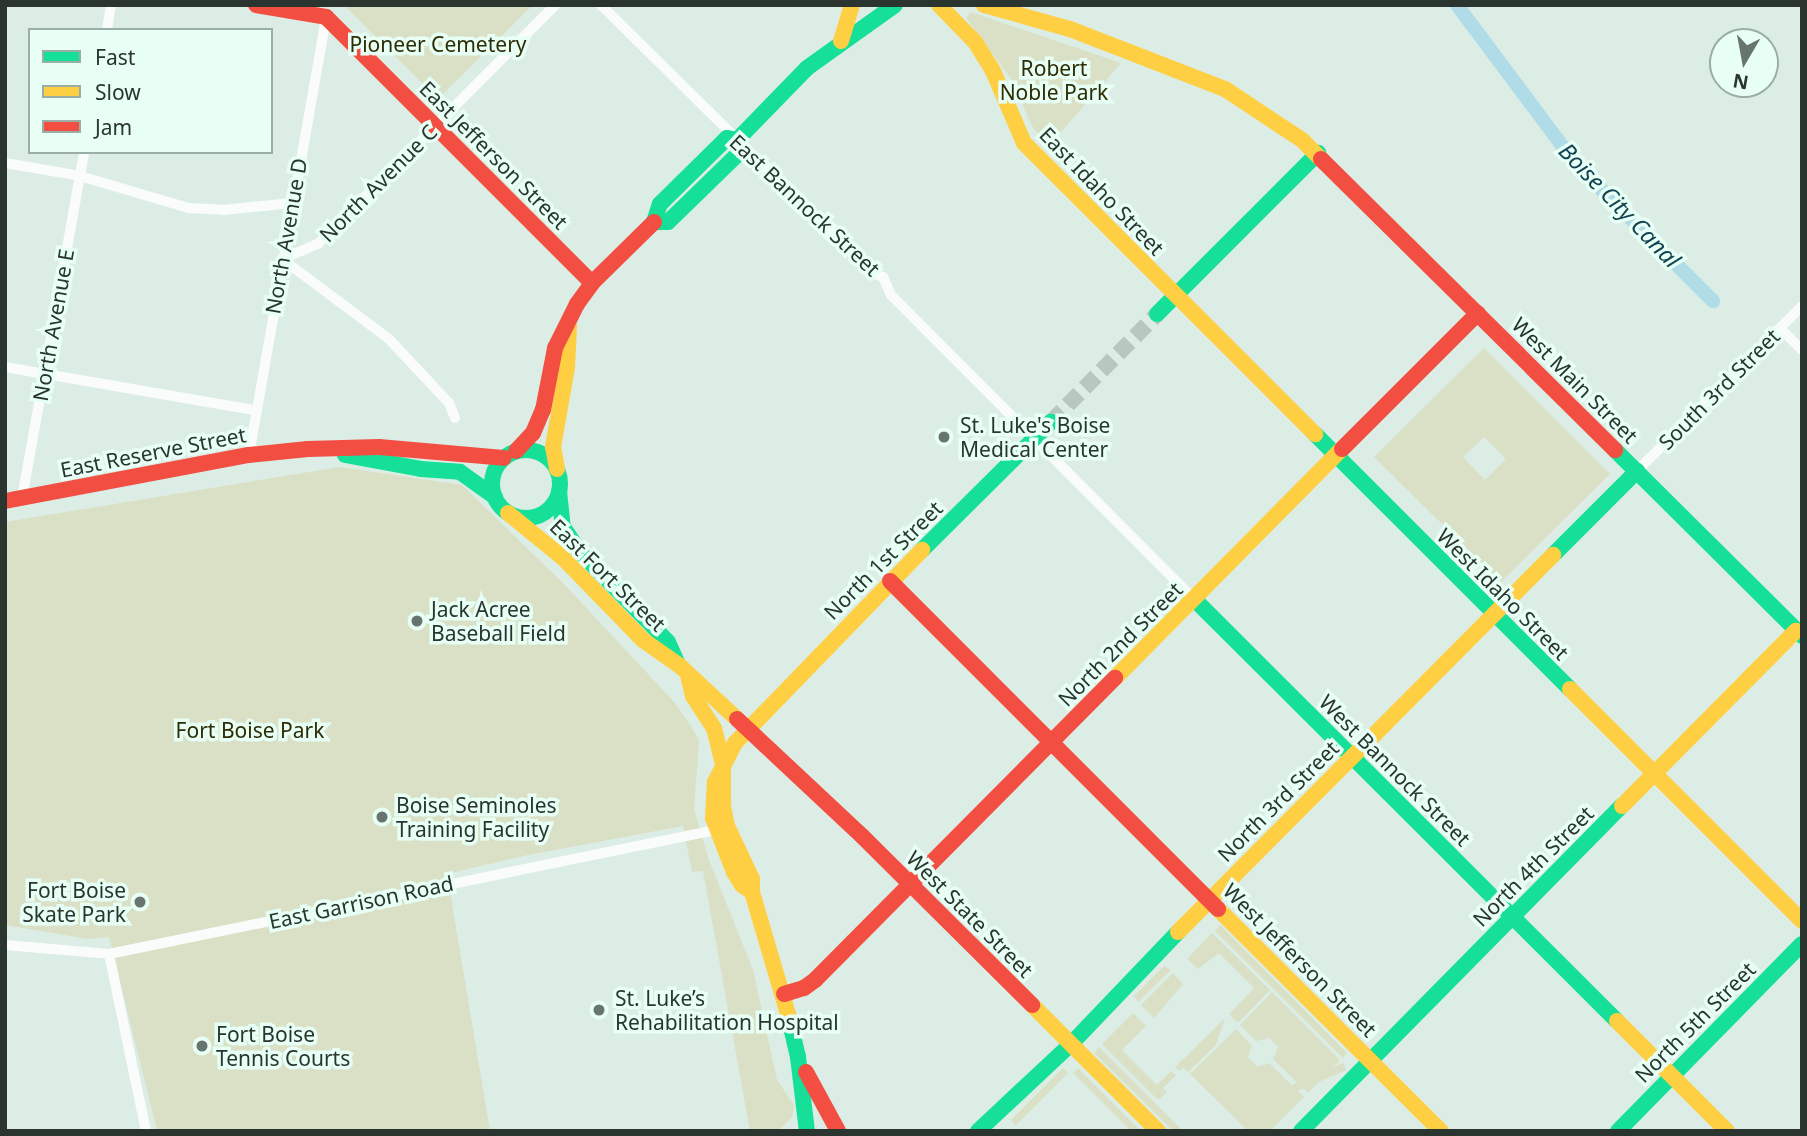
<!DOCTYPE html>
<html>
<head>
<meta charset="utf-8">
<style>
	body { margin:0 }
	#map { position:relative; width:1807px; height:1136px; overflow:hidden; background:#dcede5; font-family:"Noto Sans",sans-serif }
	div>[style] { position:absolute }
	.green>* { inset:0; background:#d9e0c6; transform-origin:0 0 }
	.canal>* { height:14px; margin:-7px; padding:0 7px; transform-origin:7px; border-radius:7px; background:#b0dce8 }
	.secondary-tunnel>* { height:16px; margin-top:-8px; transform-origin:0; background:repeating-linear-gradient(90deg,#b8c8c1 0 16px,transparent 0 24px) }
	.street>* { height:10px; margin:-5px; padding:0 5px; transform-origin:5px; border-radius:5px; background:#fafcfb }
	.fast>* { height:16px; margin:-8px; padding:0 8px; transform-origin:8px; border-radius:8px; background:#16e098 }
	.fast>.ring { margin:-8px; padding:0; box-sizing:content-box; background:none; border:16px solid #16e098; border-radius:50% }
	.slow>* { height:16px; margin:-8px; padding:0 8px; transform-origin:8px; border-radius:8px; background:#ffcf43 }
	.jam>* { height:16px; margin:-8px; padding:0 8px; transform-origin:8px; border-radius:8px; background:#f24e42 }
	.dots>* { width:19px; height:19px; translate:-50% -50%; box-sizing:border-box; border:4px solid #e7fff4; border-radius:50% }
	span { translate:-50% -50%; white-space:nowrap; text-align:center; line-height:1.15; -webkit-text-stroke:7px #e7fff4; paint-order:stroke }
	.park-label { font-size:21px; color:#2e2c04 }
	.street-label { font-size:21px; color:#2a3530 }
	.poi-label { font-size:21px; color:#2a3530 }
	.left { translate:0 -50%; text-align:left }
	.right { translate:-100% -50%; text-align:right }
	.water-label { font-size:23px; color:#134252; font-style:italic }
	.frame { position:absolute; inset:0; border:7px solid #2a3530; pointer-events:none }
	.legend { position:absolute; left:28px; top:28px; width:245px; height:126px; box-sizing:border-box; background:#e7fff4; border:2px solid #9baea6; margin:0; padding:9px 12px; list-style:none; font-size:21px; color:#2a3530 }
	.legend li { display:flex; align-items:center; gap:14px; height:35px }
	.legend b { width:35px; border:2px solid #9baea6 }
	.north { position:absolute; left:1709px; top:28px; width:70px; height:70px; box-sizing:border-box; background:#e7fff4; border:2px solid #9baea6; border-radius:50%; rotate:190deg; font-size:19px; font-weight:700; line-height:28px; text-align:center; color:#2a3530 }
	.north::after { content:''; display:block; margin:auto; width:24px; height:32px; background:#68756f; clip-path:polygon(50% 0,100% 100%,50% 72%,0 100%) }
</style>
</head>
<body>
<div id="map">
	<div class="green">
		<div style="clip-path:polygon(344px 5px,533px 5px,438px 99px)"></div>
		<div style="clip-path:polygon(971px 12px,1121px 63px,1049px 146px,1032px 126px,1012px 80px,966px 18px)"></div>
		<div style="clip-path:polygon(evenodd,1484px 348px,1610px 474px,1501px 582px,1374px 457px,1484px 348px,1484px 437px,1506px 459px,1485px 480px,1463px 457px,1484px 437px)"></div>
		<div style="clip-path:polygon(340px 467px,462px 485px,564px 584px,675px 703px,692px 728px,699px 741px,694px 809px,709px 860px,753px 970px,777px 1080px,794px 1105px,792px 1117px,779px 1130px,750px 1131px,703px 871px,692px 872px,683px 826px,523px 856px,447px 874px,490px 1131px,157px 1131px,109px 937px,88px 939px,5px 925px,5px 522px)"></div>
		<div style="clip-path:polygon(1220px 925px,1347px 1053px,1343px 1058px,1215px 931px)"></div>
		<div style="clip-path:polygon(1212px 933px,1270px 990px,1238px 1023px,1229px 1014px,1254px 988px,1219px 953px,1198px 969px,1187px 959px)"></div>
		<div style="clip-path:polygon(1164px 966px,1171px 970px,1138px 1002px,1134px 996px)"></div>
		<div style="clip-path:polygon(1173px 973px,1183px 984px,1154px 1018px,1141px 1005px)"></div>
		<div style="clip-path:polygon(1272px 992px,1340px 1060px,1308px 1093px,1273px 1059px,1278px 1047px,1269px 1038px,1256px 1041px,1240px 1025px)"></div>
		<div style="clip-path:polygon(1133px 1013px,1146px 1026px,1122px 1050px,1157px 1085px,1171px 1071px,1176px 1075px,1163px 1088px,1167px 1092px,1158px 1100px,1102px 1044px)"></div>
		<div style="clip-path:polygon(1225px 1018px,1216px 1045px,1188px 1072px,1183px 1068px,1180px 1071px,1175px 1067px)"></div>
		<div style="clip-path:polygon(1236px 1029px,1252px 1046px,1248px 1057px,1257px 1067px,1269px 1063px,1304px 1097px,1270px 1131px,1248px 1131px,1190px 1074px)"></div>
		<div style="clip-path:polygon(1099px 1047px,1183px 1131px,1173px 1131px,1094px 1053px)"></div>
		<div style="left:1343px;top:1063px;width:8px;height:96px;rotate:67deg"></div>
		<div style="left:1063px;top:1068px;width:7px;height:74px;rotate:45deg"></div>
		<div style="left:1078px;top:1068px;width:88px;height:7px;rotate:45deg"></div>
	</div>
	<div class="canal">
		<div style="left:1457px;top:5px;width:199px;rotate:53.2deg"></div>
		<div style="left:1576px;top:164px;width:194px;rotate:45deg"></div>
	</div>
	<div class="secondary-tunnel">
		<div style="left:1051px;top:422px;width:151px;rotate:-45.5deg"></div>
	</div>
	<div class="street">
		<div style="left:601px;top:5px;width:382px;rotate:44.6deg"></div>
		<div style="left:873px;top:273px;width:11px;rotate:22deg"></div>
		<div style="left:883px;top:277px;width:20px;rotate:66deg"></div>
		<div style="left:891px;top:295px;width:429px;rotate:45.1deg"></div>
		<div style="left:107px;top:30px;width:25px;rotate:-81deg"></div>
		<div style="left:5px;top:163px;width:76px;rotate:9.8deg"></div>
		<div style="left:80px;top:176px;width:114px;rotate:16.4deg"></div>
		<div style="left:189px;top:208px;width:34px;rotate:3deg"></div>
		<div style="left:223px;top:210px;width:69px;rotate:-5.8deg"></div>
		<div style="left:282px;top:259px;width:39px;rotate:-23deg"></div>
		<div style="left:318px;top:244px;width:337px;rotate:-45.2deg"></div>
		<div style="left:282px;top:259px;width:132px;rotate:36.7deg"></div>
		<div style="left:388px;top:338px;width:89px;rotate:46.8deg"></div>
		<div style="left:449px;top:403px;width:16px;rotate:68deg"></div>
		<div style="left:1780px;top:328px;width:31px;rotate:45deg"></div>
		<div style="left:5px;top:367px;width:254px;rotate:9.8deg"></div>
		<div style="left:249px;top:455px;width:445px;rotate:-80deg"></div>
		<div style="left:1637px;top:471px;width:233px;rotate:-45deg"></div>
		<div style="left:22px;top:498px;width:352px;rotate:-79.8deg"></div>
		<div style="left:5px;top:945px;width:104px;rotate:4.9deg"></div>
		<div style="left:109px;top:954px;width:620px;rotate:-11.55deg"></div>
		<div style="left:109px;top:954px;width:181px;rotate:78.2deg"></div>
	</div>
	<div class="fast">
		<div style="left:727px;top:138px;width:10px;rotate:11deg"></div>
		<div style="left:737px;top:140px;width:12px;rotate:76deg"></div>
		<div style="left:740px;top:152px;width:100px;rotate:135.8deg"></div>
		<div style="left:668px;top:222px;width:14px;rotate:180deg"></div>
		<div style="left:654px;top:222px;width:19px;rotate:-72deg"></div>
		<div style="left:660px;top:204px;width:94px;rotate:-44.6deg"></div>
		<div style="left:737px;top:140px;width:100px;rotate:-45.8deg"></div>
		<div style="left:807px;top:68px;width:108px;rotate:-35.6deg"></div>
		<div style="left:1157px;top:314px;width:228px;rotate:-45deg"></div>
		<div style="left:1315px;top:434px;width:361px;rotate:45deg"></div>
		<div style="left:1615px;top:450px;width:264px;rotate:44.8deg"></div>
		<div class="ring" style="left:492px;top:450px;width:52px;height:52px"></div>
		<div style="left:345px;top:455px;width:77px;rotate:10.4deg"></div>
		<div style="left:421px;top:469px;width:39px;rotate:4deg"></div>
		<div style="left:460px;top:472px;width:43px;rotate:35.5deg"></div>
		<div style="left:559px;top:491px;width:36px;rotate:84deg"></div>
		<div style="left:563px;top:527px;width:29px;rotate:56deg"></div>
		<div style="left:579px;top:551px;width:127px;rotate:45.6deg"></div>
		<div style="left:668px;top:642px;width:24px;rotate:66deg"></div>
		<div style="left:922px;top:550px;width:182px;rotate:-44.8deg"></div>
		<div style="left:1553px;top:555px;width:119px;rotate:-45deg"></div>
		<div style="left:1194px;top:599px;width:598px;rotate:44.93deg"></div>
		<div style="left:788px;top:1014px;width:44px;rotate:76.9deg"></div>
		<div style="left:798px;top:1057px;width:75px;rotate:83.1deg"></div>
		<div style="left:978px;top:1131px;width:127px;rotate:-43.1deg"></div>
		<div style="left:1071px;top:1044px;width:155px;rotate:-46.3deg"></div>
		<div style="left:1301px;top:1131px;width:457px;rotate:-45.4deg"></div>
		<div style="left:1618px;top:1131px;width:262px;rotate:-45.5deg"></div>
	</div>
	<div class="slow">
		<div style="left:939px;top:5px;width:52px;rotate:45.8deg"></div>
		<div style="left:975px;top:42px;width:34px;rotate:58deg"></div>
		<div style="left:993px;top:71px;width:78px;rotate:66.7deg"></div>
		<div style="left:1024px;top:143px;width:412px;rotate:45deg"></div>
		<div style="left:984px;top:5px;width:89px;rotate:15.6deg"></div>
		<div style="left:1070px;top:29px;width:166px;rotate:21.2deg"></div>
		<div style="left:1225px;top:89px;width:92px;rotate:33.5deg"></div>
		<div style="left:1302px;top:140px;width:27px;rotate:45deg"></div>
		<div style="left:841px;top:41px;width:38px;rotate:-73deg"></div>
		<div style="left:557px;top:469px;width:22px;rotate:-100deg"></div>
		<div style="left:553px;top:447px;width:80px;rotate:-80deg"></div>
		<div style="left:567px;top:368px;width:43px;rotate:-87.3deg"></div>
		<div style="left:508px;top:513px;width:71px;rotate:39.3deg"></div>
		<div style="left:563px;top:558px;width:115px;rotate:45.7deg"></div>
		<div style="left:643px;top:640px;width:45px;rotate:35.1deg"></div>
		<div style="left:680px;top:666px;width:78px;rotate:42.9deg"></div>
		<div style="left:688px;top:675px;width:22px;rotate:77deg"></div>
		<div style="left:693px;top:696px;width:38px;rotate:57deg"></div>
		<div style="left:714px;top:728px;width:38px;rotate:76deg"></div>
		<div style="left:723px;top:765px;width:41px;rotate:90deg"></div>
		<div style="left:723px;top:806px;width:20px;rotate:79deg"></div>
		<div style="left:727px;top:826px;width:59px;rotate:64.7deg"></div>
		<div style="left:752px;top:879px;width:13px;rotate:90deg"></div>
		<div style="left:752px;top:892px;width:127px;rotate:73.6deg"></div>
		<div style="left:1115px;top:678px;width:322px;rotate:-45.3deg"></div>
		<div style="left:1570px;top:689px;width:328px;rotate:45deg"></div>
		<div style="left:1622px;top:806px;width:247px;rotate:-45.2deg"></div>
		<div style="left:752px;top:892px;width:12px;rotate:-145deg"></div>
		<div style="left:742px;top:885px;width:15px;rotate:-122deg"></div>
		<div style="left:734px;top:872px;width:58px;rotate:-111.3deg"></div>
		<div style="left:713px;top:818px;width:36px;rotate:-87deg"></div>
		<div style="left:715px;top:782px;width:44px;rotate:-62.9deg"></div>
		<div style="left:735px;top:743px;width:269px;rotate:-45.9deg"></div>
		<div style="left:1218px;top:909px;width:315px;rotate:44.9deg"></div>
		<div style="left:1178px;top:932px;width:532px;rotate:-45.15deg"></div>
		<div style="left:1032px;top:1005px;width:178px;rotate:45deg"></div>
		<div style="left:1617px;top:1021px;width:156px;rotate:45deg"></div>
	</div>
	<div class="jam">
		<div style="left:256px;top:5px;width:71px;rotate:9.7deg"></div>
		<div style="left:326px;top:17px;width:376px;rotate:45deg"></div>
		<div style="left:1321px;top:159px;width:414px;rotate:44.7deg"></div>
		<div style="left:1342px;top:449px;width:192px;rotate:-45deg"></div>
		<div style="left:516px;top:451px;width:25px;rotate:-47deg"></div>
		<div style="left:533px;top:433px;width:25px;rotate:-67deg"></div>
		<div style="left:543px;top:410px;width:63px;rotate:-79deg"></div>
		<div style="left:555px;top:348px;width:49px;rotate:-63.4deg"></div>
		<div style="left:577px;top:304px;width:26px;rotate:-54deg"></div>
		<div style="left:592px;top:283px;width:87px;rotate:-44.5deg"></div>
		<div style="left:5px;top:501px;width:248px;rotate:-10.7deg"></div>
		<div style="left:249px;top:455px;width:59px;rotate:-5.8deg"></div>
		<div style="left:308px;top:449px;width:71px;rotate:-1.6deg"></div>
		<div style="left:379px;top:447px;width:125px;rotate:5deg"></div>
		<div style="left:890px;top:581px;width:464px;rotate:45deg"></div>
		<div style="left:737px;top:719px;width:171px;rotate:43.1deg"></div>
		<div style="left:862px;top:836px;width:240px;rotate:44.8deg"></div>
		<div style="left:784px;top:994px;width:21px;rotate:-17deg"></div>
		<div style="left:804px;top:988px;width:14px;rotate:-36deg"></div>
		<div style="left:815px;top:980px;width:426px;rotate:-45.2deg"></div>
		<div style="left:806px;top:1072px;width:67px;rotate:61.5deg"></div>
	</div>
	<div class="dots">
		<div style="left:944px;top:437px;background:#68756f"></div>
		<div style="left:417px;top:621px;background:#68756f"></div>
		<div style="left:382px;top:817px;background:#68756f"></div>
		<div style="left:140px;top:902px;background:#68756f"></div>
		<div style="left:599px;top:1010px;background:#68756f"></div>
		<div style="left:202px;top:1046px;background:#68756f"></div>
	</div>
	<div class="park-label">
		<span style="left:438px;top:44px">Pioneer Cemetery</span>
		<span style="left:1054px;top:80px">Robert<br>Noble Park</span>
		<span style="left:250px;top:730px">Fort Boise Park</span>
	</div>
	<div class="street-label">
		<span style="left:494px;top:155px;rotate:45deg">East Jefferson Street</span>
		<span style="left:378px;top:183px;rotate:-45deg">North Avenue C</span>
		<span style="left:1102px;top:191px;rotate:46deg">East Idaho Street</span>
		<span style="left:805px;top:205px;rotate:43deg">East Bannock Street</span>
		<span style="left:286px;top:236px;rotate:-80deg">North Avenue D</span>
		<span style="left:53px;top:325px;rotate:-80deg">North Avenue E</span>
		<span style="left:1575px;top:380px;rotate:45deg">West Main Street</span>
		<span style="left:1719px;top:389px;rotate:-45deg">South 3rd Street</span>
		<span style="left:153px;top:452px;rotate:-11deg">East Reserve Street</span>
		<span style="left:883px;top:560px;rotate:-45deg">North 1st Street</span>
		<span style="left:608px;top:575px;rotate:44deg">East Fort Street</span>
		<span style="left:1503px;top:594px;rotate:45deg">West Idaho Street</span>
		<span style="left:1120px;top:644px;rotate:-45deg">North 2nd Street</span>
		<span style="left:1395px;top:770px;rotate:45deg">West Bannock Street</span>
		<span style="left:1278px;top:801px;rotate:-45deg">North 3rd Street</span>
		<span style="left:1533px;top:866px;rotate:-45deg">North 4th Street</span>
		<span style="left:361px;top:902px;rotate:-12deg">East Garrison Road</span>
		<span style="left:970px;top:914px;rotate:45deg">West State Street</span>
		<span style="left:1300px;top:960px;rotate:45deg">West Jefferson Street</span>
		<span style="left:1695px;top:1022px;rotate:-45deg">North 5th Street</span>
	</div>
	<div class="poi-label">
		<span class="left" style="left:960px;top:437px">St. Luke's Boise<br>Medical Center</span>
		<span class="left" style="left:431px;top:621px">Jack Acree<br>Baseball Field</span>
		<span class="left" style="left:396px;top:817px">Boise Seminoles<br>Training Facility</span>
		<span class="right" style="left:126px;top:902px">Fort Boise<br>Skate Park</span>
		<span class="left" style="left:615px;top:1010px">St. Luke’s<br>Rehabilitation Hospital</span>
		<span class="left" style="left:216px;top:1046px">Fort Boise<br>Tennis Courts</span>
	</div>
	<div class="water-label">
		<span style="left:1620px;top:205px;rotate:46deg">Boise City Canal</span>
	</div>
	<div class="frame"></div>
	<ul class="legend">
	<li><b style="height:9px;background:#16e098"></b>Fast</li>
	<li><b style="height:9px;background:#ffcf43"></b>Slow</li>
	<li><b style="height:9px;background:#f24e42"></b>Jam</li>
	</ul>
	<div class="north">N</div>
</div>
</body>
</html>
